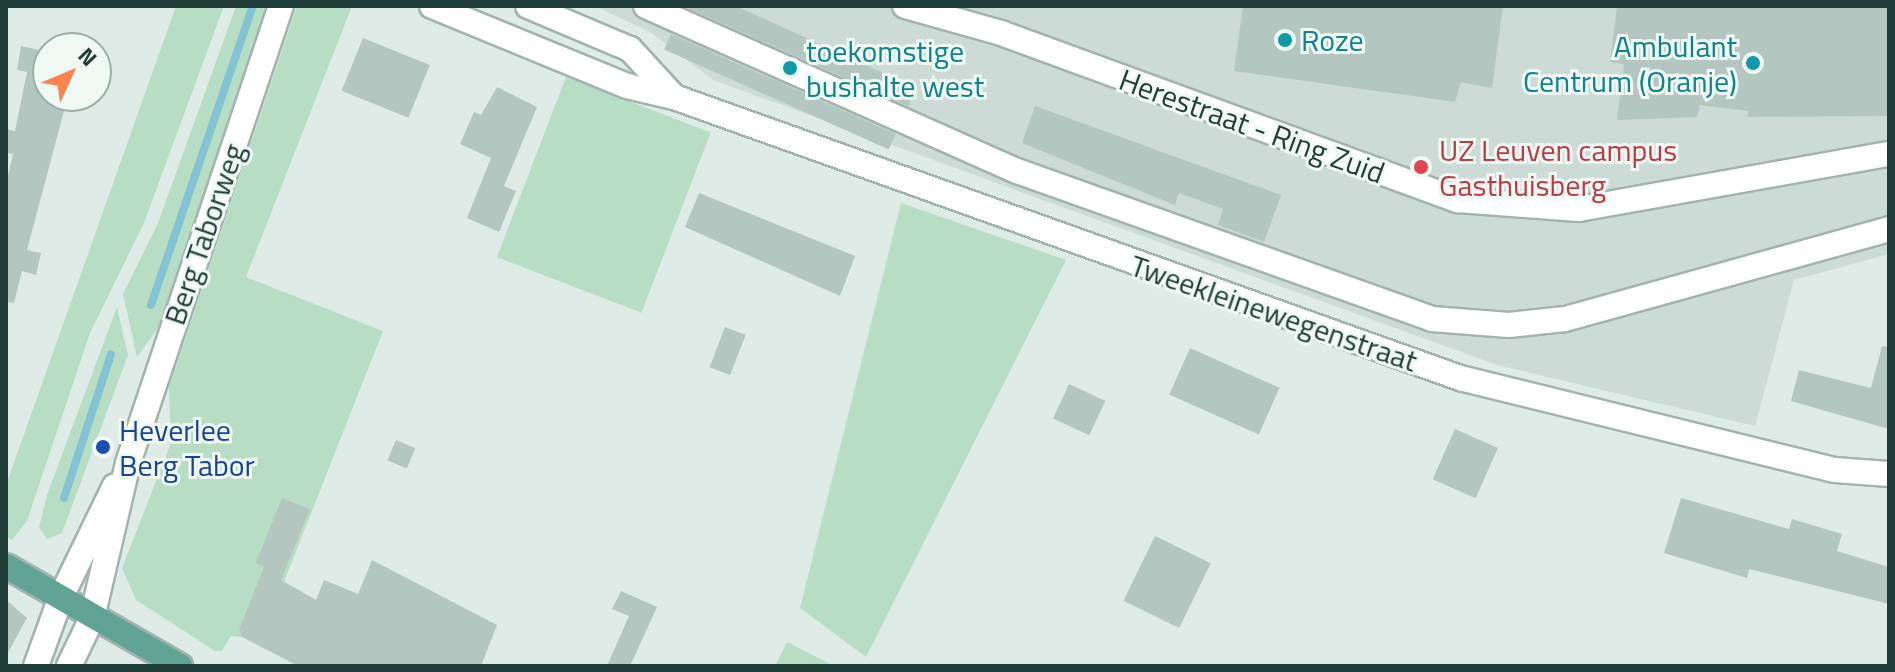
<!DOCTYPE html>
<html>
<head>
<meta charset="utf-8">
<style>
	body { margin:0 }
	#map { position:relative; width:1895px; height:672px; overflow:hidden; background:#dfebe7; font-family:"Titillium Web",sans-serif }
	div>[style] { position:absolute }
	.built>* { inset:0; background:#cddbd6 }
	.green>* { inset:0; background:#b7dec4; transform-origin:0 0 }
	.stream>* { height:8px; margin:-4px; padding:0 4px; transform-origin:4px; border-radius:4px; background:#83c3d4 }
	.building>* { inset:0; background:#b4c6c0; transform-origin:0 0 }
	.roads { filter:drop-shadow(2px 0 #a2b3ae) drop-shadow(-2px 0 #a2b3ae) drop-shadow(0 2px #a2b3ae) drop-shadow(0 -2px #a2b3ae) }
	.minor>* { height:24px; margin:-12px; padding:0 12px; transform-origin:12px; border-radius:12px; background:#fff }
	.secondary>* { height:24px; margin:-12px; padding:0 12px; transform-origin:12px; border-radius:12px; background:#fff }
	.primary>* { height:24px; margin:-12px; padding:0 12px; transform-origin:12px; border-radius:12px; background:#61a496 }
	.dots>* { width:22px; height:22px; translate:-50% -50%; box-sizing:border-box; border:4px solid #f0f8f4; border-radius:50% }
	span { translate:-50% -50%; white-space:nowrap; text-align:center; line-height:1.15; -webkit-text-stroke:6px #f0f8f4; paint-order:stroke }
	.culture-label { font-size:30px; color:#0d838f }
	.left { translate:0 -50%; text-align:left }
	.right { translate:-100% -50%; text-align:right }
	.street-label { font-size:30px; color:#1f3c36 }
	.health-label { font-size:30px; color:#be3a42 }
	.transit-label { font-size:30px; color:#164399 }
	.frame { position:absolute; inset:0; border:8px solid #1f3c36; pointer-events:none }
	.north { position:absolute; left:32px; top:32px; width:80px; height:80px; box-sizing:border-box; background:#f0f8f4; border:2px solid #9cada8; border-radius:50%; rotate:46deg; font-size:22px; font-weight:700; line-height:32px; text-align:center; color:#1f3c36 }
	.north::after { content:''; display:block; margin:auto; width:28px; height:36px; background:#fa834f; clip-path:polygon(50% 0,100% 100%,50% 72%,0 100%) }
</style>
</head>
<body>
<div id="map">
	<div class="built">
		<div style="clip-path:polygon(595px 6px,1889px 6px,1889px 254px,1794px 280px,1755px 426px,1497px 365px,713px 80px,650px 32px)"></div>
	</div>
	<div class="green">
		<div style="clip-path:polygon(176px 6px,224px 6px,144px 223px,90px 333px,27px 521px,12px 540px,6px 536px,6px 485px)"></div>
		<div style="clip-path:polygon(236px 6px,267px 6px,159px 327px,137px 357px,123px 294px,158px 223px)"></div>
		<div style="clip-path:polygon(297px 6px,352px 6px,246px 277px,383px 331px,284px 582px,239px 630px,242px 637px,231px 636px,222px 651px,215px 651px,136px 600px,122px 568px,171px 443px,169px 387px)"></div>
		<div style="left:566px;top:77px;width:155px;height:193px;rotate:21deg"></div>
		<div style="clip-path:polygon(901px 203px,1066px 260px,866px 657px,800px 608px)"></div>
		<div style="clip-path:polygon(117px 307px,128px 355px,62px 533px,47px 539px,39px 527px,47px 495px)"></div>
		<div style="clip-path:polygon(787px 642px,834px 666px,775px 666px)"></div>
	</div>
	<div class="stream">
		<div style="left:151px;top:305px;width:316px;rotate:-71.2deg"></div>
		<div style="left:64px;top:498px;width:151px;rotate:-71.9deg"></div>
	</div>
	<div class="building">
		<div style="clip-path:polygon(683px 6px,736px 6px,916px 88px,908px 106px)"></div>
		<div style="clip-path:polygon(1243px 6px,1503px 6px,1492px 88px,1461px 82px,1455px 102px,1234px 71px)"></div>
		<div style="clip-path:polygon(1617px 6px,1889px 6px,1889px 116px,1748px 117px,1748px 111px,1700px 105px,1697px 117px,1617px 120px,1624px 64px,1610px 62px)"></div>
		<div style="left:671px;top:34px;width:246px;height:17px;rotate:24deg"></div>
		<div style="left:363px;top:38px;width:72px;height:57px;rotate:22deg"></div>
		<div style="clip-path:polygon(21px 46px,48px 52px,48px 96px,68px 96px,27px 250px,41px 253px,36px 275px,22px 271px,14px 303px,6px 302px,6px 185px,13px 154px,6px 153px,6px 129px,15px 131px,27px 72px,17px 70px)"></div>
		<div style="clip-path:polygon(497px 87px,537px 107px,504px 186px,516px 191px,499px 232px,467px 218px,491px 158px,460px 144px,474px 112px,481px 115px)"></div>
		<div style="clip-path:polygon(1035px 106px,1281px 195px,1264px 242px,1218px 225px,1223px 209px,1179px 193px,1175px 205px,1022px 143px)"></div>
		<div style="clip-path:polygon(699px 193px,855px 256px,840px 296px,685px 227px)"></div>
		<div style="left:725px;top:327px;width:22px;height:43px;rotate:21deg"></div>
		<div style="clip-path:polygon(1882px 346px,1889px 347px,1889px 429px,1791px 401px,1799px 370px,1871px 388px)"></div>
		<div style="left:1190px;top:348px;width:98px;height:51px;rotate:24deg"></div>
		<div style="left:1069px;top:384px;width:40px;height:38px;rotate:25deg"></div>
		<div style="left:1455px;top:429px;width:47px;height:55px;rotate:24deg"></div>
		<div style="left:396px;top:440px;width:21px;height:22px;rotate:23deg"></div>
		<div style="clip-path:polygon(282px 498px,310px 509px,281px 580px,316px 600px,324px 580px,358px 594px,372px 560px,497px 625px,481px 666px,298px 666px,242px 637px,239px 630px,264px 567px,256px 563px)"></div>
		<div style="clip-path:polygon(1681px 498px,1789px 529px,1792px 519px,1842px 534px,1837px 551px,1889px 567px,1889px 604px,1749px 569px,1747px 578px,1664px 553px)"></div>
		<div style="left:1155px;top:536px;width:62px;height:72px;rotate:26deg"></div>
		<div style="clip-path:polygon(621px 591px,657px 607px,630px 666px,607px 666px,629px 616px,612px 609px)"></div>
		<div style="clip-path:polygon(6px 600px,27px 618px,6px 656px)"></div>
	</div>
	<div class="roads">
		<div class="minor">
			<div style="left:432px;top:6px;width:211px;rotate:22.3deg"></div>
			<div style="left:627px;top:86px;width:48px;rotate:13.2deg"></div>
			<div style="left:674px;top:97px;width:835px;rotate:19.67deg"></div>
			<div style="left:1460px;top:378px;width:386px;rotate:13.8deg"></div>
			<div style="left:1835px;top:470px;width:54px;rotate:4.2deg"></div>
			<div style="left:528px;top:6px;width:111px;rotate:22.9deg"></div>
			<div style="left:630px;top:49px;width:65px;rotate:47.5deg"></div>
			<div style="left:646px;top:6px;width:406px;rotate:24deg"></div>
			<div style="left:1017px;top:171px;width:441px;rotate:19.6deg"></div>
			<div style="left:1432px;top:319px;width:77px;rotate:4.5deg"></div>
			<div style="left:1509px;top:325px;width:56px;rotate:-6.1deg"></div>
			<div style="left:1565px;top:319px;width:336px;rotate:-15.5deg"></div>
			<div style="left:905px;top:6px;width:100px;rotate:15.7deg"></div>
			<div style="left:1001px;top:33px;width:487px;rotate:20.1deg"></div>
			<div style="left:1458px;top:200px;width:121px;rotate:4.3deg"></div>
			<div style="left:1579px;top:209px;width:315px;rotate:-10.1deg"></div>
			<div style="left:61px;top:597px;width:123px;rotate:-64.1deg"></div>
			<div style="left:92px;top:618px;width:159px;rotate:-76.9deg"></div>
			<div style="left:128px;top:463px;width:482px;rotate:-71.5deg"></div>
		</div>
		<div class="secondary">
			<div style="left:36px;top:666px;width:73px;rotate:-70.1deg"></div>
			<div style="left:69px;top:666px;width:53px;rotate:-64.4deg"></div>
		</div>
		<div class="primary">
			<div style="left:6px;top:566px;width:201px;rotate:29.9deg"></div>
		</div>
	</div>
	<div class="dots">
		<div style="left:1285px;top:40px;background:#0f9aa8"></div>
		<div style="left:1753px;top:63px;background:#0f9aa8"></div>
		<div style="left:790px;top:68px;background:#0f9aa8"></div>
		<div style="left:1421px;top:167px;background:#e0444e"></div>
		<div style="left:103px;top:447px;background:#1a4fb4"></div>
	</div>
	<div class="culture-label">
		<span class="left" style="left:1301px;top:40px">Roze</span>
		<span class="right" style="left:1737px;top:63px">Ambulant<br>Centrum (Oranje)</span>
		<span class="left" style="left:806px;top:68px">toekomstige<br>bushalte west</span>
	</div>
	<div class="street-label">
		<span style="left:1252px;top:126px;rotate:20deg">Herestraat - Ring Zuid</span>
		<span style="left:204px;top:234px;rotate:-71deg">Berg Taborweg</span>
		<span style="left:1274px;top:313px;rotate:19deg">Tweekleinewegenstraat</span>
	</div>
	<div class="health-label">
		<span class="left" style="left:1439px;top:167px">UZ Leuven campus<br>Gasthuisberg</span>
	</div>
	<div class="transit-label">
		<span class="left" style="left:119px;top:447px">Heverlee<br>Berg Tabor</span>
	</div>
	<div class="frame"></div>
	<div class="north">N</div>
</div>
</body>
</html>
